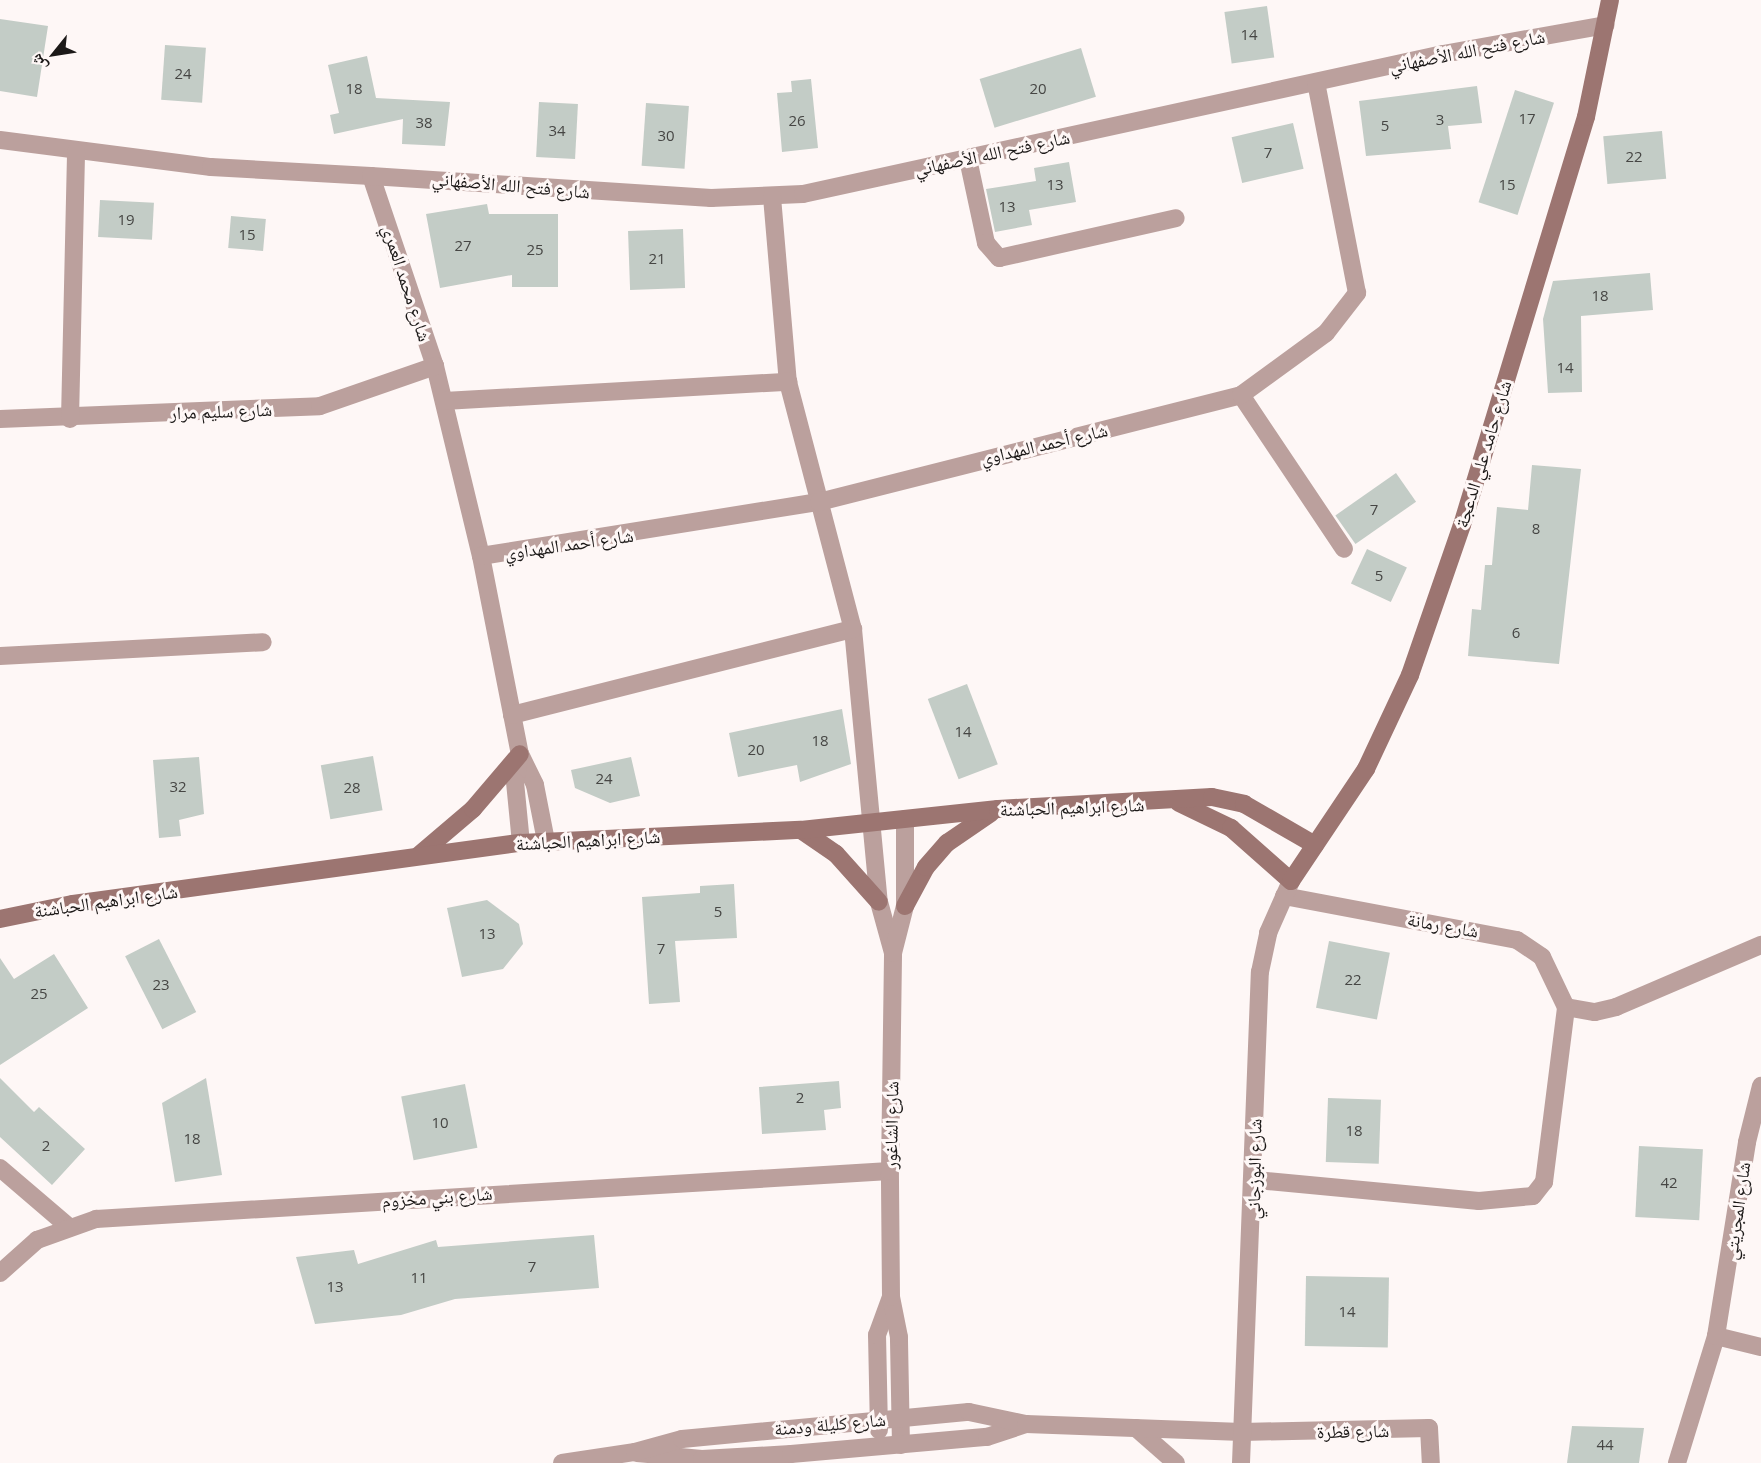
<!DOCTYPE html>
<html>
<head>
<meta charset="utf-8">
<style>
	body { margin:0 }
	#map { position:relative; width:1761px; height:1463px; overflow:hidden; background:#fef7f6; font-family:"Open Sans","Noto Naskh Arabic",sans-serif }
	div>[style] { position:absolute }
	.building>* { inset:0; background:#c3ccc6; transform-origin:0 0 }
	.street>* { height:18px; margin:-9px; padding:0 9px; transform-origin:9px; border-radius:9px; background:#bba09d }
	.secondary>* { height:18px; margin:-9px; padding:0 9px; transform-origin:9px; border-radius:9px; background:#9c7571 }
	span { translate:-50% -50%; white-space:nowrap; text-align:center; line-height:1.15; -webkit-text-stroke:6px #fef7f6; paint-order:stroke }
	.number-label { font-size:15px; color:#464644 }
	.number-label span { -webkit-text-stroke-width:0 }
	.street-label { font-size:18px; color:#1c1918 }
	.north { position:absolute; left:24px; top:24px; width:60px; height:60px; -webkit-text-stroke:4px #fef7f6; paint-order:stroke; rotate:240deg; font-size:16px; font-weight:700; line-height:24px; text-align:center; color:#1c1918 }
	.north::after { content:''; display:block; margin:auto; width:21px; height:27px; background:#1c1918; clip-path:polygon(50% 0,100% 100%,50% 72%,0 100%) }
</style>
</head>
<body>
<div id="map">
	<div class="building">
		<div style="left:1267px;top:6px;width:52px;height:43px;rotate:82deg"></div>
		<div style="clip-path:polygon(0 19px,48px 26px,37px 97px,0 91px)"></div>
		<div style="left:165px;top:45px;width:41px;height:55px;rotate:4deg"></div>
		<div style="left:1081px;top:48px;width:51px;height:106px;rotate:73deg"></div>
		<div style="clip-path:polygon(367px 56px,376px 98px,450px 102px,445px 146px,402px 144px,403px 119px,334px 134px,330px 115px,339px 113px,328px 65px)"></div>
		<div style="clip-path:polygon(811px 79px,818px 148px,782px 152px,777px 93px,792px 92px,791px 81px)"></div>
		<div style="clip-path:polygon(1477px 86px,1482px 123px,1448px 126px,1451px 149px,1366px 156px,1359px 101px)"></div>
		<div style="left:1515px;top:90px;width:41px;height:118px;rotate:18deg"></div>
		<div style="left:539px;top:102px;width:39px;height:55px;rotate:3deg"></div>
		<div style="left:646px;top:103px;width:43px;height:63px;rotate:4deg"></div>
		<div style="left:1293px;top:123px;width:47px;height:63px;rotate:77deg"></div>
		<div style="left:1662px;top:131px;width:48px;height:59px;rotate:85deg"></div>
		<div style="clip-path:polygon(1069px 162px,1076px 202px,1029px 210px,1032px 225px,995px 232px,986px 189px,1036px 181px,1034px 168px)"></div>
		<div style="left:100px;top:200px;width:54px;height:37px;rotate:3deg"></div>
		<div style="clip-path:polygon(487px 204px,489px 214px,558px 214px,558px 287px,512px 287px,512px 275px,440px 288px,426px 214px)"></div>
		<div style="left:231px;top:216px;width:35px;height:32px;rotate:5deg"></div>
		<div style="left:683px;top:229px;width:59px;height:55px;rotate:88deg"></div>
		<div style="clip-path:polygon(1650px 273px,1653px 310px,1581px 316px,1582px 392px,1548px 393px,1543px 319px,1553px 281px)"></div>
		<div style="clip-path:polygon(1532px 465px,1581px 469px,1559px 664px,1468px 656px,1472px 609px,1481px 610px,1485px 565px,1492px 565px,1497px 507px,1528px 510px)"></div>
		<div style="left:1396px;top:473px;width:35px;height:74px;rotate:55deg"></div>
		<div style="left:1367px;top:549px;width:44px;height:38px;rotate:25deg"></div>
		<div style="left:967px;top:684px;width:86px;height:42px;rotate:69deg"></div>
		<div style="clip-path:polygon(842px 709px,851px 764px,800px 782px,797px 765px,738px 777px,729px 733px)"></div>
		<div style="left:373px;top:756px;width:55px;height:53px;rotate:80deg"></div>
		<div style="clip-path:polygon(199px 757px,204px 814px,179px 820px,181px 836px,159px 838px,153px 760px)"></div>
		<div style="clip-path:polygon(631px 757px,640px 796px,610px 803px,575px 788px,571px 770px)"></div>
		<div style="clip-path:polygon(734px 884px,737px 938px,675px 941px,680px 1002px,649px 1004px,642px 897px,700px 893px,700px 886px)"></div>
		<div style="clip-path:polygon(487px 900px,519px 924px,523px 944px,503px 969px,462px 977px,447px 908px)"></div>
		<div style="left:159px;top:939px;width:82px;height:38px;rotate:63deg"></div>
		<div style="left:1329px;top:941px;width:62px;height:68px;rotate:11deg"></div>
		<div style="clip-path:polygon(54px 954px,88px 1008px,0 1065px,0 958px,14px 979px)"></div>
		<div style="clip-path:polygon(0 1078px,34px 1112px,39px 1107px,85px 1149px,52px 1185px,0 1137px)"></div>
		<div style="clip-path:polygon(206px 1078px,222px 1175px,175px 1182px,162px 1103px)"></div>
		<div style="clip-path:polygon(839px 1081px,841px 1108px,824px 1110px,826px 1130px,762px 1134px,759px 1087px)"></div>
		<div style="left:465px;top:1084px;width:65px;height:65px;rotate:79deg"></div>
		<div style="left:1328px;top:1098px;width:53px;height:64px;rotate:2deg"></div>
		<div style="left:1639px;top:1146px;width:64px;height:71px;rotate:3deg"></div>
		<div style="clip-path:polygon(594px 1235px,599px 1288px,455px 1299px,401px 1315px,315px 1324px,296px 1257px,354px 1250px,358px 1264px,436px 1240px,438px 1247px)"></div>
		<div style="left:1306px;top:1276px;width:83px;height:70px;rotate:1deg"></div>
		<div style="clip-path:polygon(1572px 1426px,1644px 1428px,1639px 1463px,1567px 1463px)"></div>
	</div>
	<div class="street">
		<div style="left:0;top:140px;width:213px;rotate:7.3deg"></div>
		<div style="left:211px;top:167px;width:160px;rotate:3.2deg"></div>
		<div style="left:371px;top:176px;width:200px;rotate:71.4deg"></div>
		<div style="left:435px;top:366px;width:195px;rotate:76.4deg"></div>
		<div style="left:481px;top:556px;width:202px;rotate:78.9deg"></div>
		<div style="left:520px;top:754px;width:34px;rotate:64deg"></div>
		<div style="left:535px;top:785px;width:57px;rotate:78.9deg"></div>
		<div style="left:968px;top:159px;width:86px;rotate:77.9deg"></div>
		<div style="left:986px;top:243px;width:20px;rotate:49deg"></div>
		<div style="left:999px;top:258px;width:181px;rotate:-12.7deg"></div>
		<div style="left:371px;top:176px;width:341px;rotate:3.7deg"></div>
		<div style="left:711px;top:198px;width:92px;rotate:-2.5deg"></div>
		<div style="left:803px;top:194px;width:655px;rotate:-12.34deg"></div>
		<div style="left:1443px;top:54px;width:165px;rotate:-10.1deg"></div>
		<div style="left:772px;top:197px;width:186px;rotate:85.1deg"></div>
		<div style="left:788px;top:382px;width:255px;rotate:75.3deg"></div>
		<div style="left:853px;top:629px;width:274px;rotate:84.6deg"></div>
		<div style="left:879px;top:902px;width:53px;rotate:74.6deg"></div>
		<div style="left:1241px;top:395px;width:185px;rotate:56.2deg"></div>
		<div style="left:444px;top:401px;width:345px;rotate:-3.2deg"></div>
		<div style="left:0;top:419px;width:320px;rotate:-2.3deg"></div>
		<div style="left:320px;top:406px;width:122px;rotate:-19.2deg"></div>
		<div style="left:70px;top:419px;width:267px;rotate:-88.7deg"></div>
		<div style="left:481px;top:556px;width:342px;rotate:-9.1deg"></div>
		<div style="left:819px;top:502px;width:435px;rotate:-14.2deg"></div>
		<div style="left:1241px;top:395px;width:105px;rotate:-36.1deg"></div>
		<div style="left:1326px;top:333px;width:51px;rotate:-52.2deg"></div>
		<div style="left:1357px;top:293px;width:214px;rotate:-101deg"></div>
		<div style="left:0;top:656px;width:263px;rotate:-3deg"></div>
		<div style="left:512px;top:715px;width:352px;rotate:-14.2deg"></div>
		<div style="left:520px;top:754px;width:28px;rotate:100deg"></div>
		<div style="left:515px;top:782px;width:61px;rotate:84.4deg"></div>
		<div style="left:1284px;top:896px;width:237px;rotate:10.7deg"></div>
		<div style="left:1517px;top:940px;width:30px;rotate:34deg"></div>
		<div style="left:1542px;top:957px;width:55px;rotate:64.4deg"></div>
		<div style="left:1566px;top:1007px;width:29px;rotate:10deg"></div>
		<div style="left:1595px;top:1012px;width:22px;rotate:-13deg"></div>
		<div style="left:1616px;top:1007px;width:158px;rotate:-23.2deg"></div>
		<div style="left:0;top:1168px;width:89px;rotate:40.5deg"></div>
		<div style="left:1256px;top:1180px;width:224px;rotate:5.4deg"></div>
		<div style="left:1479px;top:1201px;width:54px;rotate:-5.3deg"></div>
		<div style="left:1533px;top:1196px;width:18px;rotate:-52deg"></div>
		<div style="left:1544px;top:1182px;width:176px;rotate:-82.8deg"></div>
		<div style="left:0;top:1273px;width:50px;rotate:-41.7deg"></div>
		<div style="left:37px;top:1240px;width:63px;rotate:-19.6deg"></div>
		<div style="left:96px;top:1219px;width:795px;rotate:-3.46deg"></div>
		<div style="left:1716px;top:1336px;width:46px;rotate:13.7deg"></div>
		<div style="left:1136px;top:1428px;width:53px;rotate:41.2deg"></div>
		<div style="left:879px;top:1430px;width:95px;rotate:-91.2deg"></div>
		<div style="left:877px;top:1335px;width:40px;rotate:-69.8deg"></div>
		<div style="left:901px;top:1445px;width:108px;rotate:-91.1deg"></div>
		<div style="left:899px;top:1337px;width:41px;rotate:-101.3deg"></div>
		<div style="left:891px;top:1297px;width:126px;rotate:-90.5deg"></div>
		<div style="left:890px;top:1171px;width:218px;rotate:-89.2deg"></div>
		<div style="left:893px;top:953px;width:49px;rotate:-75.7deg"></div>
		<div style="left:905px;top:906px;width:87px;rotate:-90deg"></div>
		<div style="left:637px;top:1453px;width:65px;rotate:5.3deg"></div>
		<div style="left:702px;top:1459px;width:89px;rotate:-3.2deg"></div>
		<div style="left:791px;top:1454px;width:197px;rotate:-5deg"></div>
		<div style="left:987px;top:1437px;width:41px;rotate:-18.4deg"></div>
		<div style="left:562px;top:1463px;width:74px;rotate:-8.6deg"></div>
		<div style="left:635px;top:1452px;width:49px;rotate:-15.5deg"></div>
		<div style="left:682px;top:1439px;width:288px;rotate:-5.4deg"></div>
		<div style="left:969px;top:1412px;width:58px;rotate:11.9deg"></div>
		<div style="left:1026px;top:1424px;width:216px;rotate:2.1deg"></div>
		<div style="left:1242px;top:1432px;width:187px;rotate:-1.2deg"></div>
		<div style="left:1429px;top:1428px;width:35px;rotate:87deg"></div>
		<div style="left:1241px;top:1463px;width:491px;rotate:-87.8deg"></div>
		<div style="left:1260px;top:972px;width:40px;rotate:-78deg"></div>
		<div style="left:1268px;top:933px;width:57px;rotate:-66.1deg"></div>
		<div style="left:1677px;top:1463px;width:133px;rotate:-72.9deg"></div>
		<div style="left:1716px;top:1336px;width:196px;rotate:-80.9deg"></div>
		<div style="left:1747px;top:1142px;width:58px;rotate:-76deg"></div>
	</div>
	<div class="secondary">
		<div style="left:1179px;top:803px;width:58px;rotate:25.7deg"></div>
		<div style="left:1231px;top:828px;width:80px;rotate:41.5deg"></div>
		<div style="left:1291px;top:881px;width:135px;rotate:-56.2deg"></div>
		<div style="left:1366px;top:769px;width:104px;rotate:-64.9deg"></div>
		<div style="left:1410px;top:675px;width:159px;rotate:-70.9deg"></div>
		<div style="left:1462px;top:525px;width:426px;rotate:-73.1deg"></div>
		<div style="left:1586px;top:117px;width:119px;rotate:-78.4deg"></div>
		<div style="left:801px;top:830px;width:42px;rotate:34.4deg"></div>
		<div style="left:836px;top:854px;width:64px;rotate:48.1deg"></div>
		<div style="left:419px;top:855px;width:71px;rotate:-40.4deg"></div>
		<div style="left:473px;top:809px;width:72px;rotate:-49.5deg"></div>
		<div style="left:905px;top:906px;width:44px;rotate:-61.7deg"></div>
		<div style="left:926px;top:867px;width:32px;rotate:-49deg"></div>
		<div style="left:947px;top:843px;width:53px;rotate:-34.3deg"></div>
		<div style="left:0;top:919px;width:75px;rotate:-11.6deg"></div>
		<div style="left:73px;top:904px;width:452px;rotate:-7.8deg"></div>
		<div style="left:521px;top:843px;width:280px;rotate:-2.7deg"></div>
		<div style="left:801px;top:830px;width:198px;rotate:-6.1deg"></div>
		<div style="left:998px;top:809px;width:214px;rotate:-3.2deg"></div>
		<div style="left:1212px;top:797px;width:33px;rotate:12deg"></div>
		<div style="left:1244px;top:804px;width:82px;rotate:30deg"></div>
	</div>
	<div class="number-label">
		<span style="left:1249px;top:35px">14</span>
		<span style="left:183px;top:74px">24</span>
		<span style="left:354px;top:89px">18</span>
		<span style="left:1038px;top:89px">20</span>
		<span style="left:1527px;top:119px">17</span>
		<span style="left:1440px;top:120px">3</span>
		<span style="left:797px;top:121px">26</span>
		<span style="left:424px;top:123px">38</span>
		<span style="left:1385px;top:126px">5</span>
		<span style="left:557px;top:131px">34</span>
		<span style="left:666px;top:136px">30</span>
		<span style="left:1268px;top:153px">7</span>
		<span style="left:1634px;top:157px">22</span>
		<span style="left:1055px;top:185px">13</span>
		<span style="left:1507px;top:185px">15</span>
		<span style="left:1007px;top:207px">13</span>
		<span style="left:126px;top:220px">19</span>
		<span style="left:247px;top:235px">15</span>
		<span style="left:463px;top:246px">27</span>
		<span style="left:535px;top:250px">25</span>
		<span style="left:657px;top:259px">21</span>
		<span style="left:1600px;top:296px">18</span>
		<span style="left:1565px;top:368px">14</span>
		<span style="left:1374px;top:510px">7</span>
		<span style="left:1536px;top:529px">8</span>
		<span style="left:1379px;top:576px">5</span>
		<span style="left:1516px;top:633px">6</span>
		<span style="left:963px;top:732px">14</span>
		<span style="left:820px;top:741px">18</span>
		<span style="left:756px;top:750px">20</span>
		<span style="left:604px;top:779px">24</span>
		<span style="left:178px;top:787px">32</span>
		<span style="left:352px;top:788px">28</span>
		<span style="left:718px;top:912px">5</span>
		<span style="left:487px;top:934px">13</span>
		<span style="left:661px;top:949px">7</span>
		<span style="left:1353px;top:980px">22</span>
		<span style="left:161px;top:985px">23</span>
		<span style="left:39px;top:994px">25</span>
		<span style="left:800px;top:1098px">2</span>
		<span style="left:440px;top:1123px">10</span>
		<span style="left:1354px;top:1131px">18</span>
		<span style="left:192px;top:1139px">18</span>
		<span style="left:46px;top:1146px">2</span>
		<span style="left:1669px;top:1183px">42</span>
		<span style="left:532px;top:1267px">7</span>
		<span style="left:419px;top:1278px">11</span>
		<span style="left:335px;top:1287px">13</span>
		<span style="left:1347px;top:1312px">14</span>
		<span style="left:1605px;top:1445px">44</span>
	</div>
	<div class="street-label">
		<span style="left:1467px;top:51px;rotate:-11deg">شارع فتح الله الأصفهاني</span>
		<span style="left:992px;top:153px;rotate:-12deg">شارع فتح الله الأصفهاني</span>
		<span style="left:511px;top:185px;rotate:5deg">شارع فتح الله الأصفهاني</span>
		<span style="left:407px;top:283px;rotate:72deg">شارع محمد العمري</span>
		<span style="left:221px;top:411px;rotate:-2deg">شارع سليم مرار</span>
		<span style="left:1044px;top:444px;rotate:-13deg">شارع أحمد المهداوي</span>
		<span style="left:1483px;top:454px;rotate:-73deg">شارع حامد علي الدعجة</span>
		<span style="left:569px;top:544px;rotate:-8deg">شارع أحمد المهداوي</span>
		<span style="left:1072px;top:807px;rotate:-2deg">شارع ابراهيم الحباشنة</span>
		<span style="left:588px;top:840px;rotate:-3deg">شارع ابراهيم الحباشنة</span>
		<span style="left:106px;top:901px;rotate:-8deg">شارع ابراهيم الحباشنة</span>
		<span style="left:1443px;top:925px;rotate:10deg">شارع رمانة</span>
		<span style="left:891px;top:1125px;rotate:-89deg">شارع الشاغور</span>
		<span style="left:1254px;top:1169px;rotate:-89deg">شارع البوزجاني</span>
		<span style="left:437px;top:1197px;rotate:-4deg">شارع بني مخزوم</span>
		<span style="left:1737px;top:1211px;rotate:-82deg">شارع المجريتي</span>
		<span style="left:830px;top:1424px;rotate:-5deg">شارع كليلة ودمنة</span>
		<span style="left:1353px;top:1431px;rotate:-1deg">شارع قطرة</span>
	</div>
	<div class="north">ش</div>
</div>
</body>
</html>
